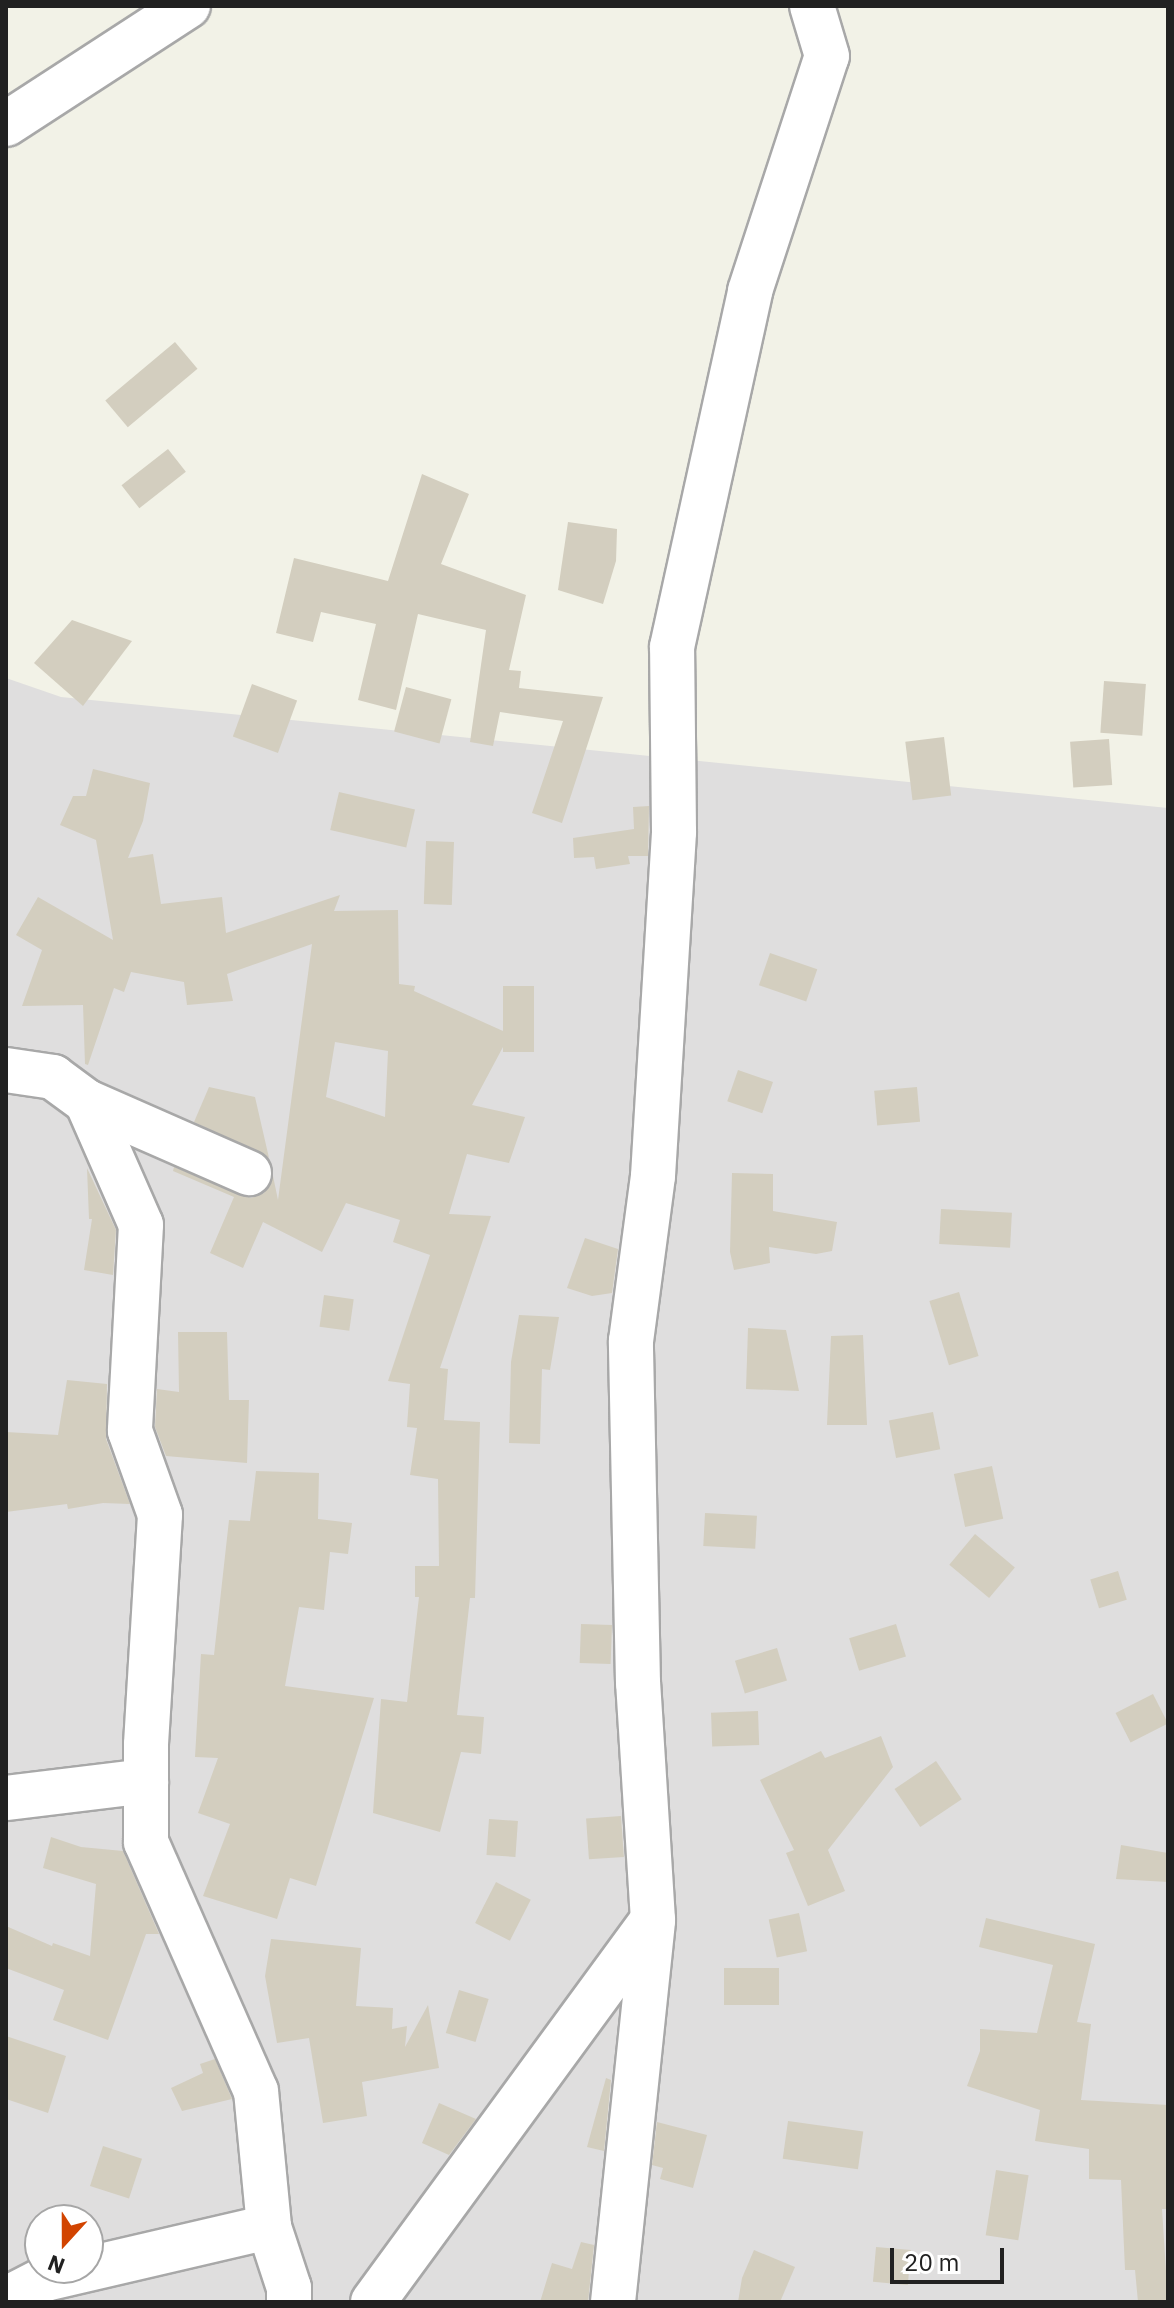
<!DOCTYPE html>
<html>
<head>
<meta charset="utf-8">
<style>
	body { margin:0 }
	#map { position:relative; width:1174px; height:2308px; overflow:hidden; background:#f2f2e7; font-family:"IBM Plex Sans",sans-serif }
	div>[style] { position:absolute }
	.residential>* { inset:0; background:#dfdede }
	.building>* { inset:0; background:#d3cebf; transform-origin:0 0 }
	.roads { filter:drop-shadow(2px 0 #a8a8a8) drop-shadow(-2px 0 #a8a8a8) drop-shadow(0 2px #a8a8a8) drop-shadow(0 -2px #a8a8a8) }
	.minor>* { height:44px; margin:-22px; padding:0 22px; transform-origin:22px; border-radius:22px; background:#fff }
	span { translate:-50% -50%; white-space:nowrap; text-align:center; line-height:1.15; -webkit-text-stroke:6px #fff; paint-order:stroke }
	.frame { position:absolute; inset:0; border:8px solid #212121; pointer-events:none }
	.north { position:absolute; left:24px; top:2204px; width:80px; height:80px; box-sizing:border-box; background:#fff; border:2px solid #a6a6a6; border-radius:50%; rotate:201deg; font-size:22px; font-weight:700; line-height:32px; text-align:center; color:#212121 }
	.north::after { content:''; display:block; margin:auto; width:28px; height:36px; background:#d24400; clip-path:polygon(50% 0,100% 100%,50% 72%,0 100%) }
	.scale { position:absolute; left:890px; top:2248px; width:114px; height:36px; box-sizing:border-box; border:4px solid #212121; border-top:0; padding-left:10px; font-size:24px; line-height:28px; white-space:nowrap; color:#212121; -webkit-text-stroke:6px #fff; paint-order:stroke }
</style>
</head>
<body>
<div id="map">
	<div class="residential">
		<div style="clip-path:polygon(evenodd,6px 678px,61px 697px,1168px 808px,1168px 2302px,6px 2302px,6px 678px,40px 2220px,88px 2220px,88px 2268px,40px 2268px,40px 2220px)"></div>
	</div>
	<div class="building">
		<div style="left:175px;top:342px;width:35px;height:91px;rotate:50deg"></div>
		<div style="left:168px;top:449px;width:29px;height:59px;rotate:52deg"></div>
		<div style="clip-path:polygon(422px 474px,469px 494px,441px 564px,526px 595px,509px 670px,521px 671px,519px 688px,603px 697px,562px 823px,532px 813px,563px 721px,500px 712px,493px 746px,470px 742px,486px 630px,418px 614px,396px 710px,358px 700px,376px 624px,321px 612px,313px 642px,276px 633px,294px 558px,388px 581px)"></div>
		<div style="clip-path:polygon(568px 522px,617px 529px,616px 561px,603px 604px,558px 590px)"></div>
		<div style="clip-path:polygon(72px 620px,132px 641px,83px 706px,34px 663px)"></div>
		<div style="left:1104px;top:681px;width:42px;height:52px;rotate:4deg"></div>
		<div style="left:252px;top:684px;width:48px;height:56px;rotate:20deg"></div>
		<div style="left:406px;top:687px;width:47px;height:46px;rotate:15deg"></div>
		<div style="left:944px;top:737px;width:59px;height:39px;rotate:83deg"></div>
		<div style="left:1109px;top:739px;width:46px;height:39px;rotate:86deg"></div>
		<div style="clip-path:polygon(evenodd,93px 769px,150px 783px,143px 821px,128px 858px,153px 854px,161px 904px,222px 897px,226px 933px,340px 895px,334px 911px,398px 910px,399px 984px,415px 986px,414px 991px,503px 1031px,503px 986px,534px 986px,534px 1052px,503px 1052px,503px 1047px,472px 1105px,525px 1117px,509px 1163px,467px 1154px,449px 1214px,491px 1216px,440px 1368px,448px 1369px,444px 1420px,480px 1422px,475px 1598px,470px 1598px,457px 1715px,484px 1717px,481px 1754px,461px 1752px,440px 1832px,373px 1813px,381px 1699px,407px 1702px,419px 1597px,415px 1597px,415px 1566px,439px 1566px,438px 1479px,410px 1475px,417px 1428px,407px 1427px,410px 1384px,388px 1381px,430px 1255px,393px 1242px,400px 1220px,346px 1203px,322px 1252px,263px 1222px,243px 1268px,210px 1253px,234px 1197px,173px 1171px,174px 1167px,251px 1198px,264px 1193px,273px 1176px,278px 1200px,312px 944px,227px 974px,233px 1001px,187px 1005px,184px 982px,131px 972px,124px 992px,114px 988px,88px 1065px,85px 1064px,83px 1005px,22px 1006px,42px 950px,16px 935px,38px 897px,113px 940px,96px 840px,60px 825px,73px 796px,86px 796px,93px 769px,335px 1042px,388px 1051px,385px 1117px,326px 1097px,335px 1042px)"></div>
		<div style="left:339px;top:792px;width:78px;height:39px;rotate:13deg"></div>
		<div style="clip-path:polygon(649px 806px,648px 856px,628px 856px,630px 864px,596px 869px,594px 857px,574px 858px,573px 838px,634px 829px,633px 807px)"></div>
		<div style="left:426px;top:841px;width:28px;height:63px;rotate:2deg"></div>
		<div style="left:770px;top:953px;width:50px;height:34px;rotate:19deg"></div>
		<div style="left:738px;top:1070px;width:37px;height:33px;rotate:19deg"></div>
		<div style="clip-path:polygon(209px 1087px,255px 1097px,269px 1158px,194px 1122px)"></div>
		<div style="left:917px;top:1087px;width:35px;height:43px;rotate:85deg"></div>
		<div style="clip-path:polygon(87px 1168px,116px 1230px,113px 1275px,84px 1270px,92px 1219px,89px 1219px)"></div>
		<div style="clip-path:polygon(732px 1173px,773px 1174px,773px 1211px,837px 1222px,832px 1251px,816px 1254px,769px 1247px,770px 1263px,734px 1270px,730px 1252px)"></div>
		<div style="left:941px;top:1209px;width:71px;height:35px;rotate:3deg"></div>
		<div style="clip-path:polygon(585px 1238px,618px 1249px,612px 1293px,592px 1296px,567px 1288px)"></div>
		<div style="left:959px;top:1292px;width:67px;height:31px;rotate:73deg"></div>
		<div style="left:324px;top:1295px;width:30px;height:32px;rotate:8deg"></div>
		<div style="clip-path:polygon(519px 1315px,559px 1317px,550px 1370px,542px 1369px,540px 1444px,509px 1443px,511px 1362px)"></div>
		<div style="clip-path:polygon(748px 1328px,786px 1330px,799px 1391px,746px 1389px)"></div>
		<div style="clip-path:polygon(178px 1332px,227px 1332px,229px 1400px,249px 1400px,247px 1463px,166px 1456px,155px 1427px,157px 1389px,179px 1392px)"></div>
		<div style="clip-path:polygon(863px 1335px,867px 1425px,827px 1425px,831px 1336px)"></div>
		<div style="clip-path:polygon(67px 1380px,107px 1384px,106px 1439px,130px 1504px,103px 1503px,68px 1509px,67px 1504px,6px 1512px,6px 1432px,58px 1435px)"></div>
		<div style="left:933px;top:1412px;width:38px;height:45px;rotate:79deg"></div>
		<div style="left:992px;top:1466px;width:54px;height:39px;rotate:78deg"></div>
		<div style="clip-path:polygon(256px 1471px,319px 1473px,318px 1519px,352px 1523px,348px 1554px,330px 1552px,324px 1610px,299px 1607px,285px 1686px,374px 1698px,316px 1886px,290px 1878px,277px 1919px,203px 1896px,230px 1824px,198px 1813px,218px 1758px,195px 1757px,201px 1654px,214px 1655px,229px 1520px,250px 1521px)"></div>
		<div style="left:705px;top:1513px;width:52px;height:33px;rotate:3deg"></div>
		<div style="left:975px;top:1534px;width:52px;height:40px;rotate:40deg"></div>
		<div style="left:1118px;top:1571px;width:30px;height:29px;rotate:73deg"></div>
		<div style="left:581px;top:1624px;width:31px;height:39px;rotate:2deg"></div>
		<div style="left:896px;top:1624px;width:34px;height:49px;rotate:73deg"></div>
		<div style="left:777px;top:1648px;width:34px;height:44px;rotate:73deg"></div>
		<div style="left:1153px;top:1694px;width:33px;height:42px;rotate:63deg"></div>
		<div style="left:758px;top:1711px;width:34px;height:47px;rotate:88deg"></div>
		<div style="clip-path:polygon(881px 1736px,893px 1767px,828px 1850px,845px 1891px,808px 1906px,786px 1853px,794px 1850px,760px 1780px,821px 1751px,825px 1758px)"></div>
		<div style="left:936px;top:1761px;width:46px;height:50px;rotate:56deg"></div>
		<div style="left:621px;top:1816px;width:41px;height:35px;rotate:86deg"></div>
		<div style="left:489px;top:1819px;width:29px;height:36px;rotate:4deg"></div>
		<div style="clip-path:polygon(51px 1837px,81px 1847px,123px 1851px,159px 1934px,146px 1934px,108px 2040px,53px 2020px,64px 1990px,6px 1968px,6px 1926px,52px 1946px,53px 1943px,90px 1956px,96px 1884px,43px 1868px)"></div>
		<div style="clip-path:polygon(1121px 1845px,1168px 1853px,1168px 1882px,1116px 1879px)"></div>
		<div style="left:496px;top:1882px;width:39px;height:46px;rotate:27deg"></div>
		<div style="left:799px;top:1913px;width:39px;height:31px;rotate:78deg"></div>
		<div style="clip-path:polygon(986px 1918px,1095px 1944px,1077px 2022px,1091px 2024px,1081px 2100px,1168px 2105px,1168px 2209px,1162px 2209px,1168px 2302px,1138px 2302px,1135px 2270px,1125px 2270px,1121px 2180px,1089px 2179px,1089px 2149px,1035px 2141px,1040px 2110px,967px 2086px,980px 2051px,980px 2029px,1037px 2033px,1053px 1965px,979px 1947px)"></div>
		<div style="clip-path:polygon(271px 1939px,361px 1948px,356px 2006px,393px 2008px,392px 2029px,407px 2026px,405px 2047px,428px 2005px,439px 2068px,362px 2082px,367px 2116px,323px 2123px,309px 2038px,277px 2043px,265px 1976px)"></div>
		<div style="left:724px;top:1968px;width:55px;height:37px"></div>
		<div style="left:459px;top:1990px;width:31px;height:45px;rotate:17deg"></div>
		<div style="clip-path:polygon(6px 2036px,66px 2056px,48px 2113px,6px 2099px)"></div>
		<div style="clip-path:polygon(215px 2059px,232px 2099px,182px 2111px,171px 2088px,203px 2073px,200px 2064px)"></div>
		<div style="clip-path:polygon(606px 2078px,611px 2080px,604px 2151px,587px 2147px)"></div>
		<div style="clip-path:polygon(439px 2103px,476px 2119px,449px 2155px,422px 2143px)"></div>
		<div style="left:788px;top:2121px;width:76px;height:38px;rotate:8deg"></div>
		<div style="clip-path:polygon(657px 2122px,707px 2135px,693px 2188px,660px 2179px,663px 2168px,652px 2165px)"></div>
		<div style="left:103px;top:2146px;width:41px;height:42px;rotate:18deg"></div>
		<div style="left:996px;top:2170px;width:33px;height:66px;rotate:9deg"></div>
		<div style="clip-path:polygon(581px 2242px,594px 2245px,588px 2302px,540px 2302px,552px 2263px,572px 2269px)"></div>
		<div style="left:876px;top:2247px;width:35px;height:35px;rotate:5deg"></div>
		<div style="clip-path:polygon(754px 2250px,795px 2267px,780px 2302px,738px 2302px,742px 2278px)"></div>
	</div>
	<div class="roads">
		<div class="minor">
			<div style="left:6px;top:124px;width:217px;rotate:-33deg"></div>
			<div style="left:6px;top:1070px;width:48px;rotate:8.5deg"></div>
			<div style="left:53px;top:1077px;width:42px;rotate:36.3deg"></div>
			<div style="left:87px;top:1102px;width:177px;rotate:23.7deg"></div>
			<div style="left:87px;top:1102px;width:134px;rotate:66.3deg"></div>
			<div style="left:141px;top:1225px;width:206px;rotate:93.1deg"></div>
			<div style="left:130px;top:1431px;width:89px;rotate:70.3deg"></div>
			<div style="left:160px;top:1515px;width:230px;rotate:93.5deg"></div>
			<div style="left:146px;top:1745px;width:97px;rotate:90deg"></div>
			<div style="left:146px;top:1842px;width:272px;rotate:66.2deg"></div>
			<div style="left:256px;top:2091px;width:137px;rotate:84.5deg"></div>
			<div style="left:269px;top:2227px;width:64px;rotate:71.8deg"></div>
			<div style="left:289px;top:2288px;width:14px;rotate:90deg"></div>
			<div style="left:6px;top:1798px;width:141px;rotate:-6.9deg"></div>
			<div style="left:6px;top:2299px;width:44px;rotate:-27.1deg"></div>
			<div style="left:45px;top:2279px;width:230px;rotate:-13.1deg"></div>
			<div style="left:373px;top:2302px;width:471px;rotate:-53.8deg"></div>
			<div style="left:613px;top:2302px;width:384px;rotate:-84deg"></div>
			<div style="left:653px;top:1920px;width:237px;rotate:-93.6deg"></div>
			<div style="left:638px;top:1683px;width:342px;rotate:-91.2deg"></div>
			<div style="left:631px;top:1341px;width:166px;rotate:-82.4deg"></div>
			<div style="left:653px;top:1176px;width:345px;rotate:-86.5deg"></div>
			<div style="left:674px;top:832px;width:185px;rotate:-90.6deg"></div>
			<div style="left:672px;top:647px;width:364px;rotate:-77.6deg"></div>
			<div style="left:750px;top:291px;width:247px;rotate:-71.9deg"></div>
			<div style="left:827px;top:56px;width:52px;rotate:-106.7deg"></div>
		</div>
	</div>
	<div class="frame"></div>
	<div class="north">N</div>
	<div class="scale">20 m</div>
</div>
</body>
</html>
